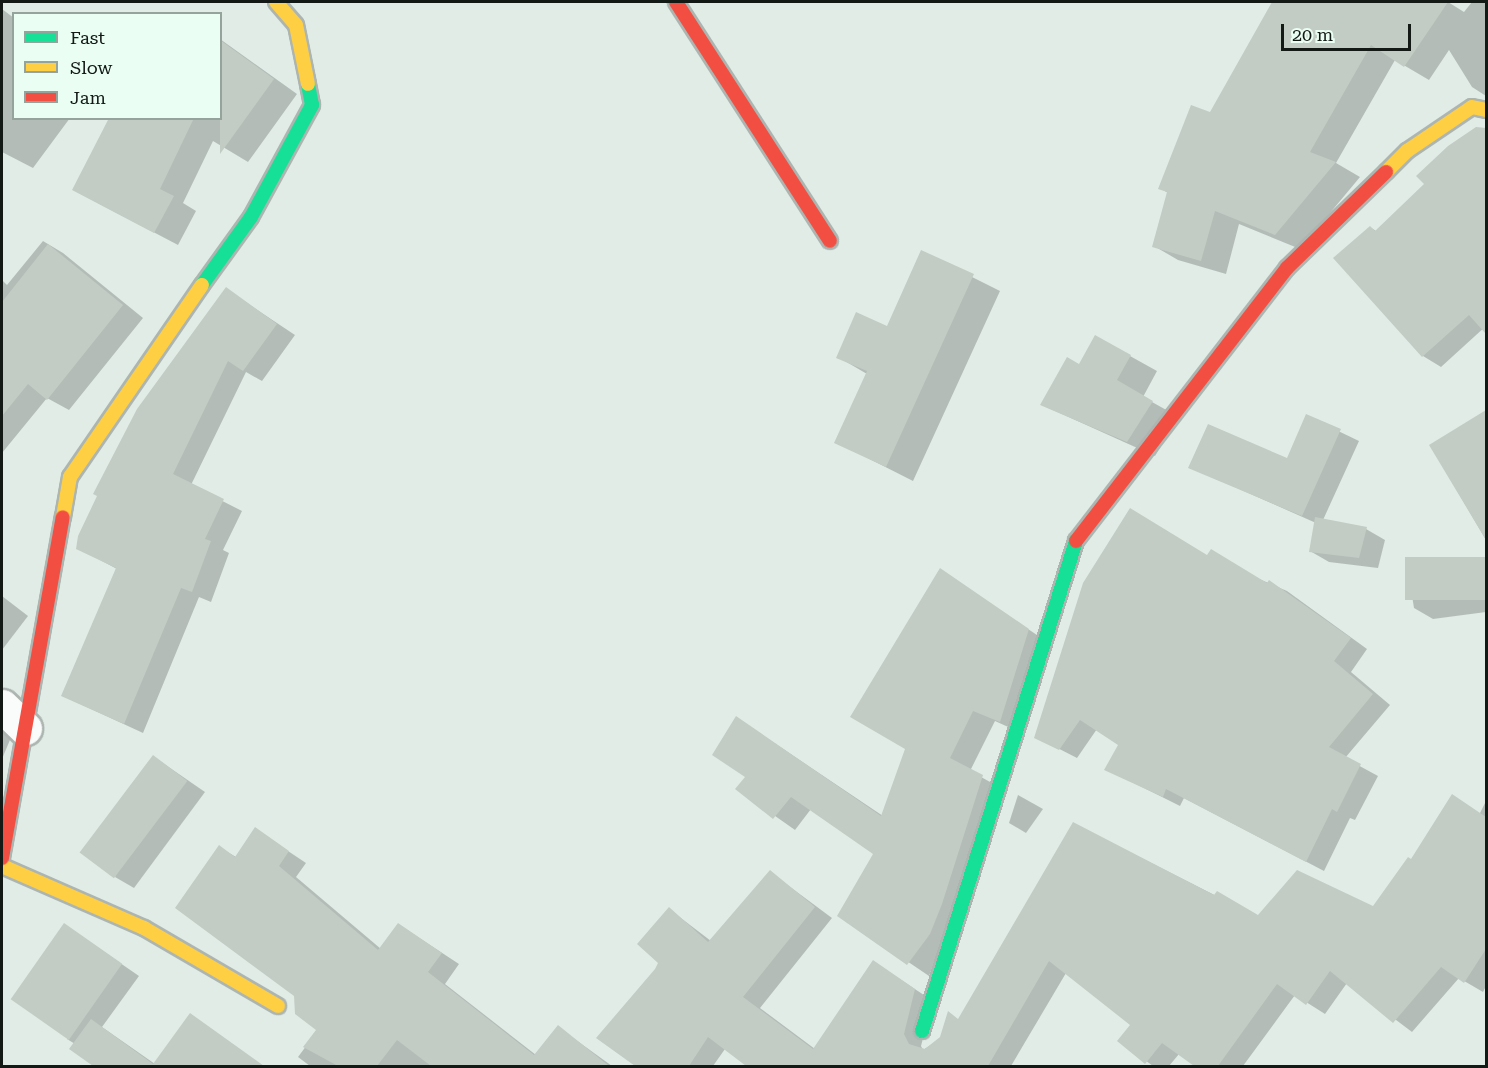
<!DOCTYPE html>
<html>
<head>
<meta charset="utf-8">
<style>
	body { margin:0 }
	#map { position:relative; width:1488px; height:1068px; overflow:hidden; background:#e1ece7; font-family:"Roboto Serif",serif }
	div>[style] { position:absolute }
	.shadow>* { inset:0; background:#0003 }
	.building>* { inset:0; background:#c2ccc4; transform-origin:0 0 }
	.roads { filter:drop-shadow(2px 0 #adb5b1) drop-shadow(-2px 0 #adb5b1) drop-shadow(0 2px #adb5b1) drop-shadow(0 -2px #adb5b1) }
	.street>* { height:33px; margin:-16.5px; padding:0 16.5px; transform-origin:16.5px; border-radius:16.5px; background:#fafcfb }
	.fast>* { height:14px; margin:-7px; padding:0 7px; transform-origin:7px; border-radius:7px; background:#16e098 }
	.slow>* { height:14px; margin:-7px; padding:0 7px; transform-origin:7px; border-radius:7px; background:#ffcf43 }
	.jam>* { height:14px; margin:-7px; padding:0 7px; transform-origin:7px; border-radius:7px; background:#f24e42 }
	span { translate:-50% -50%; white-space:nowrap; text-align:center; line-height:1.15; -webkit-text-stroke:5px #eafef4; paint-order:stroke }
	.frame { position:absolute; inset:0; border:3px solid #131a16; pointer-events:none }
	.legend { position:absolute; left:12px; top:12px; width:210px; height:108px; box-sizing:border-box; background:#eafef4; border:2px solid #94a39b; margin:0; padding:8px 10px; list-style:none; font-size:18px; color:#131a16 }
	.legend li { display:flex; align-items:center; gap:12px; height:30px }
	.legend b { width:30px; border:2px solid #94a39b }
	.scale { position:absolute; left:1281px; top:24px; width:130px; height:27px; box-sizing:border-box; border:3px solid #131a16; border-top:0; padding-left:8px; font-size:18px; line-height:21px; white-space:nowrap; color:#131a16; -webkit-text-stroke:4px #eafef4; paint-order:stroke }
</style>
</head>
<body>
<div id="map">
	<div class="shadow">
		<div style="clip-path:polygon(1303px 2px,1448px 2px,1464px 12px,1472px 2px,1486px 2px,1486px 96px,1472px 87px,1449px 50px,1429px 80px,1395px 60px,1336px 163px,1360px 177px,1300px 249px,1239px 224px,1226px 274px,1178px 260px,1154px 246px,1168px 193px,1160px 188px,1210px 114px)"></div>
		<div style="clip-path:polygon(2px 9px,14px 18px,14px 118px,70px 118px,33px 168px,2px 152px)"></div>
		<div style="clip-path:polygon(220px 39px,297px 94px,248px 162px,213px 141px,183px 203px,196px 211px,178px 245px,98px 203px,113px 118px,220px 118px)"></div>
		<div style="clip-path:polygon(1485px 146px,1486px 326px,1441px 367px,1423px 356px,1336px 258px,1370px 227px,1376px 231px)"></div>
		<div style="clip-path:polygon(43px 241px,63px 253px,143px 318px,69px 410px,47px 398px,2px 453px,2px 280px,7px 285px)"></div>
		<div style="clip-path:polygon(922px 252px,1000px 291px,913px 481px,836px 442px,867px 374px,838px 357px,888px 328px)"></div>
		<div style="clip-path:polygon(226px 289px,295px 335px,262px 381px,246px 372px,191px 485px,242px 511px,223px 550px,229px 553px,211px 602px,199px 597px,143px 733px,63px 696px,117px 569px,78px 548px)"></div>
		<div style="clip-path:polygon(1130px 356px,1157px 371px,1143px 397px,1179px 417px,1155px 456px,1042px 405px,1080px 366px)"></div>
		<div style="clip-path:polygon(1486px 412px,1486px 540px,1431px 446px)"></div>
		<div style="clip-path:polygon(1307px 416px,1359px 441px,1323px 520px,1366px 529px,1385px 540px,1378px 568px,1329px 562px,1310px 551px,1316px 523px,1190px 467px,1288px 460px)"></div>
		<div style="clip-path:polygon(1208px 557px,1287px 591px,1367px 649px,1351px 672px,1390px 705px,1345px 758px,1378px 776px,1355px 820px,1350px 818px,1324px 871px,1184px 798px,1180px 806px,1106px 769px,1120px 744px,1097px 729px,1077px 758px,1036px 737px)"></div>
		<div style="clip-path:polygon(1486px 559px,1486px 612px,1433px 619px,1414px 608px,1408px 571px)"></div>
		<div style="clip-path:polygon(940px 570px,1049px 643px,1021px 733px,995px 721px,970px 771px,1003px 789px,929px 976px,839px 915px,875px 853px,811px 809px,795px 830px,737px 789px,747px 777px,737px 718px,883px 816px,907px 748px)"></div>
		<div style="clip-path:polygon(2px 596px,28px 616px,2px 650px)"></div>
		<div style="clip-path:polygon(2px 720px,12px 735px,2px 759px)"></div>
		<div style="clip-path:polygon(157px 759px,205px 792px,134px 888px,115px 877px)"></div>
		<div style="clip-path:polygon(1018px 795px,1043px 809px,1026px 833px,1009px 823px)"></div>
		<div style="clip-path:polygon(1486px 801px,1486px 986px,1483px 992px,1459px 978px,1412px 1032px,1347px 983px,1325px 1014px,1295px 995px,1243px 1066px,1197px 1066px,1179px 1054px,1169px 1066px,1153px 1066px,1119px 1041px,1132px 1024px,1066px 973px,1011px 1066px,748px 1066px,725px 1049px,713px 1066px,638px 1066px,598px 1038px,657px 970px,669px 909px,711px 941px,770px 872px,832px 918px,760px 1008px,815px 1049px,874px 962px,933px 1001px,921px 1046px,923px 1050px,941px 1038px,949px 1014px,959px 1020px,1074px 824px,1258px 917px,1374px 908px,1412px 860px,1480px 813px)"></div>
		<div style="clip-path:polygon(255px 829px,306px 863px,296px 877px,381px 949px,398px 924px,459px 964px,445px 984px,536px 1055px,558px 1027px,612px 1066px,310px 1066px,298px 1057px,318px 1030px,295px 995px,219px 847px,236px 857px)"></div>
		<div style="clip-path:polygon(65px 925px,139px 976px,102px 1027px,155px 1064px,198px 1047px,220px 1066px,95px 1066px,71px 1049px,75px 1044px,67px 1039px)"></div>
	</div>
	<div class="building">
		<div style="clip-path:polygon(1272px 2px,1448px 2px,1404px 67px,1371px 45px,1310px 152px,1336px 162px,1275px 235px,1215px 211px,1201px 261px,1152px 247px,1167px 192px,1158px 189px,1191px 105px,1210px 112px)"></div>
		<div style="clip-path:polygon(220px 40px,274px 79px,220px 154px)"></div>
		<div style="clip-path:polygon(109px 118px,194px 118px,160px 189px,174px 196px,154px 233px,72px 190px)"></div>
		<div style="clip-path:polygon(1476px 127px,1486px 128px,1486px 334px,1469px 315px,1422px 357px,1333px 258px,1370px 226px,1375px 231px,1424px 184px,1416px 176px,1448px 146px)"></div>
		<div style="clip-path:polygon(48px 244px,123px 305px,47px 400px,28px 384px,2px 416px,2px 302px)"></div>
		<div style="clip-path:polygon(921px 250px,974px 274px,886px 467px,834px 443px,867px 371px,836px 358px,856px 312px,887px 326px)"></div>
		<div style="clip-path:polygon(226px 287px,277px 324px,243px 371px,228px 361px,173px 474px,224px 499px,205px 539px,211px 541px,192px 592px,181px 588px,124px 724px,61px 696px,116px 568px,76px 549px,78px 536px,97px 496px,93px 494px,137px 409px)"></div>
		<div style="clip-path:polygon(1095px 335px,1131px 355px,1117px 380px,1153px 401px,1127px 442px,1040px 405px,1067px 357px,1079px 364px)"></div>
		<div style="clip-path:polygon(1486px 410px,1486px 540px,1429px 445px)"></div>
		<div style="clip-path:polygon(1306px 414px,1341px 429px,1302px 516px,1188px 468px,1208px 424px,1287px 458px)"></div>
		<div style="clip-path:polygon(1130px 508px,1207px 555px,1211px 549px,1267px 583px,1269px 580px,1351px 638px,1334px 661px,1373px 694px,1329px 747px,1361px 764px,1337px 812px,1332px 809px,1306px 862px,1166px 789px,1163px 797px,1104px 770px,1118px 745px,1080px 720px,1059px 750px,1034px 738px,1083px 583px)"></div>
		<div style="clip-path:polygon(1315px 517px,1367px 527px,1359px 558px,1309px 552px)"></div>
		<div style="left:1486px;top:557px;width:43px;height:81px;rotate:90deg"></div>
		<div style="clip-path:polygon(940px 568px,1029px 629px,1000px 722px,973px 711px,950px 758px,983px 775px,942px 904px,930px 934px,907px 965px,837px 916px,873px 854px,791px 797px,773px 819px,735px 789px,745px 777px,712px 755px,736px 716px,881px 816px,905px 749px,850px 717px)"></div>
		<div style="left:153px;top:755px;width:43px;height:122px;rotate:37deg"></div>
		<div style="clip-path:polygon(1452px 794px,1486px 817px,1486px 949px,1464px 983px,1441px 967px,1393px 1023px,1330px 971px,1306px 1005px,1277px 984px,1218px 1066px,1194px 1066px,1162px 1043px,1145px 1064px,1117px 1041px,1130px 1025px,1049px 961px,988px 1066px,746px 1066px,708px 1037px,689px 1066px,635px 1066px,596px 1038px,655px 969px,658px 963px,637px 944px,669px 907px,708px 942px,770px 870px,815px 907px,743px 997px,813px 1049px,873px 960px,915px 989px,904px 1034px,909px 1044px,925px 1049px,940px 1037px,948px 1011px,958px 1019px,1073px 822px,1214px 895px,1217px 891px,1258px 915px,1297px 870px,1373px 906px,1408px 857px,1411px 859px)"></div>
		<div style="clip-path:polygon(255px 827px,289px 851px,279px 866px,378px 950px,398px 923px,442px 953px,428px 972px,534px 1055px,558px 1025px,609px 1066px,431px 1066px,397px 1040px,377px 1066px,338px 1066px,303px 1047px,316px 1030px,295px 1014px,294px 996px,175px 908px,219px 845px,235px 857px)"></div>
		<div style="left:64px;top:923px;width:71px;height:93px;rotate:35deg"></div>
		<div style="clip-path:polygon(190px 1013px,264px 1066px,93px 1066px,69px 1049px,91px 1019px,153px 1064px)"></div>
	</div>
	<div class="roads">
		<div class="street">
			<div style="left:2px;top:706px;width:32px;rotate:44deg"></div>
		</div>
		<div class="fast">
			<div style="left:202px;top:285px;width:84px;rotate:-54.2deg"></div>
			<div style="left:251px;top:217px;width:128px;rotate:-61.4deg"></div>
			<div style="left:312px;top:105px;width:21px;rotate:-101deg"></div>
			<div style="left:922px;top:1031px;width:514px;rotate:-72.55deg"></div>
		</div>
		<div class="slow">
			<div style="left:276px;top:2px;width:30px;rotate:49deg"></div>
			<div style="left:296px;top:25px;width:60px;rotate:78.5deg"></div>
			<div style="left:1386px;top:172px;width:30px;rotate:-45deg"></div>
			<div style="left:1407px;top:151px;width:78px;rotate:-34.1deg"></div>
			<div style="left:1472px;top:107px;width:14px;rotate:12deg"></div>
			<div style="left:63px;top:517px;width:41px;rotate:-80.1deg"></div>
			<div style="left:70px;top:477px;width:233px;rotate:-55.5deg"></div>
			<div style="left:2px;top:866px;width:155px;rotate:23.6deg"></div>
			<div style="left:144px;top:928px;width:155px;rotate:30.2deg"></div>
		</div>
		<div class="jam">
			<div style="left:676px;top:2px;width:284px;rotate:57.2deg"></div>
			<div style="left:1076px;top:541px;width:345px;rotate:-52.3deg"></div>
			<div style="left:1287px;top:268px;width:138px;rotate:-44.1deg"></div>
			<div style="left:2px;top:858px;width:346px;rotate:-79.9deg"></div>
		</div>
	</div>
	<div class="frame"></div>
	<ul class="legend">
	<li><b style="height:8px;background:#16e098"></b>Fast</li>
	<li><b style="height:8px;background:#ffcf43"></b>Slow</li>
	<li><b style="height:8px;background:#f24e42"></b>Jam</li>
	</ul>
	<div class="scale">20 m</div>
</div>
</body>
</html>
